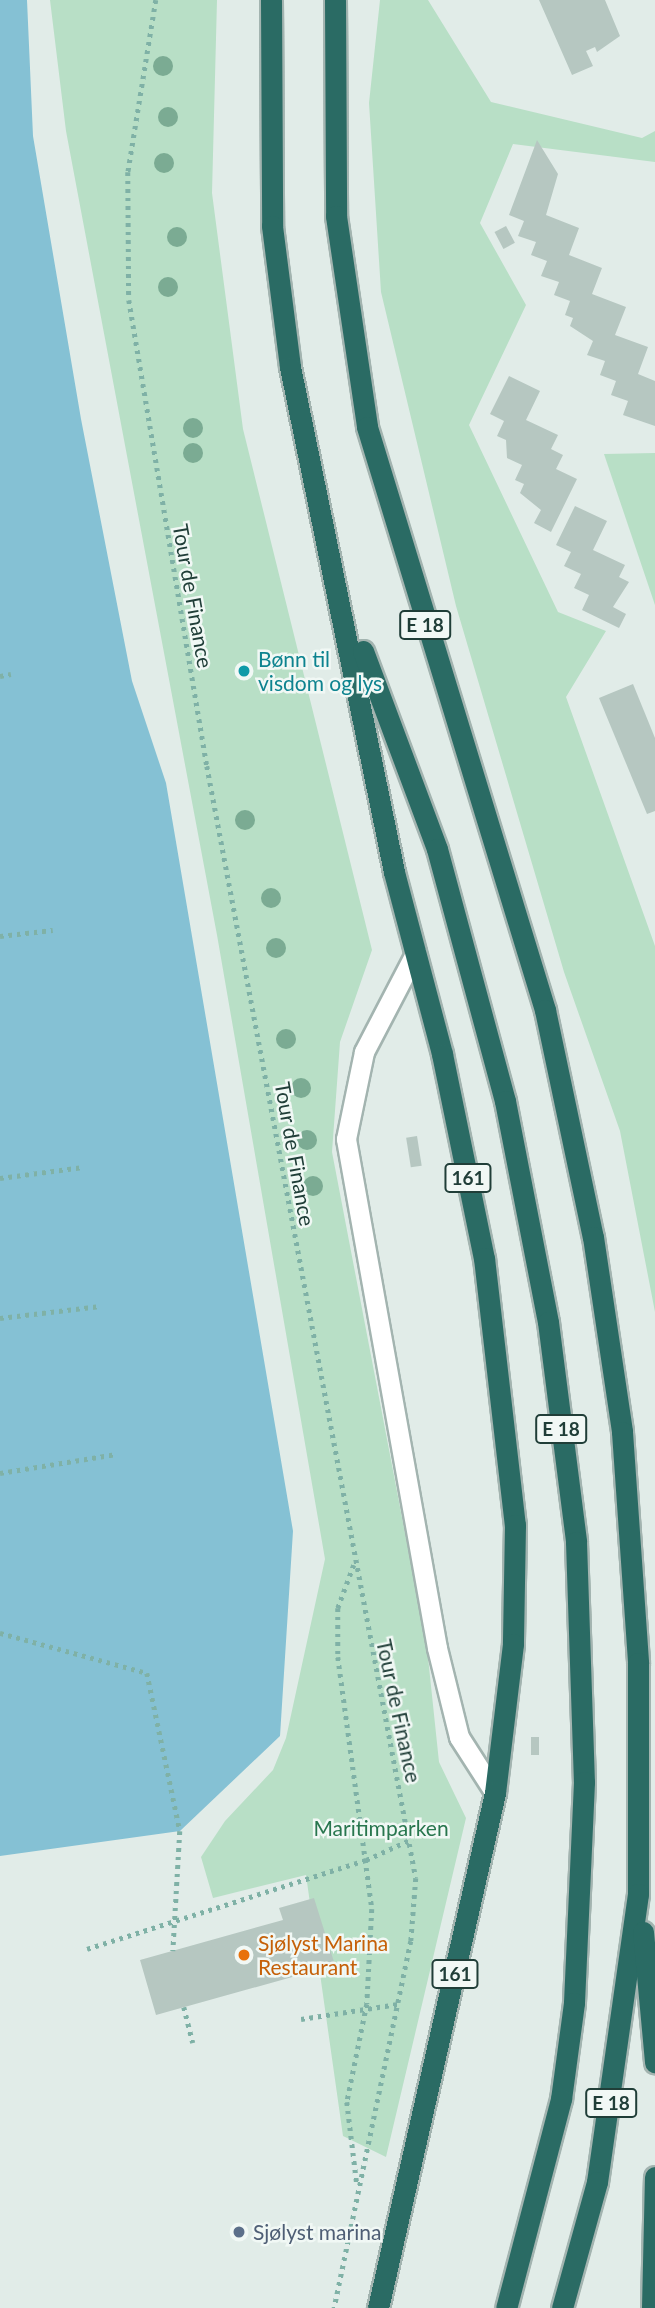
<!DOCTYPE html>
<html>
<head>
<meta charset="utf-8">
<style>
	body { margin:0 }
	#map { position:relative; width:655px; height:2308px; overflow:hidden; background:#e1ece8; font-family:Lato,sans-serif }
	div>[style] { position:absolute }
	.green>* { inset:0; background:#b8dfc6 }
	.water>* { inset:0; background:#85c1d4 }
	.building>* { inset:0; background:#b6c7c1; transform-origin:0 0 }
	.path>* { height:4.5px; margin-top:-2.25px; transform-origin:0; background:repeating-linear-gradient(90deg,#7fb1a6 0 3.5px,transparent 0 8.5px) }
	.roads { filter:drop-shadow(2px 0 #a3b4b0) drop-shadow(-2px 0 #a3b4b0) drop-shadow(0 2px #a3b4b0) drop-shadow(0 -2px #a3b4b0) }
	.lane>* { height:19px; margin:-9.5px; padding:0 9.5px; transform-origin:9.5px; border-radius:9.5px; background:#fff }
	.highway>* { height:21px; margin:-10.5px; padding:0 10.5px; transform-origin:10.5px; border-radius:10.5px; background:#2a6b64 }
	.trees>* { width:20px; height:20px; margin:-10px; border-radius:50%; background:#7bab93 }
	.dots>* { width:19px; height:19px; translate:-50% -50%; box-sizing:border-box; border:4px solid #f1f8f5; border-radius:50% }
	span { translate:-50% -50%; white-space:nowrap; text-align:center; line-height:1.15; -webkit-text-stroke:5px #f1f8f5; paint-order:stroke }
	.shield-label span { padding:2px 5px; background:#f1f8f5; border:2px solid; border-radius:5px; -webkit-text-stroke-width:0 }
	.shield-label { font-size:19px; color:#203e38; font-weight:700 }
	.street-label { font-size:21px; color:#203e38 }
	.culture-label { font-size:21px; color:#0d838f }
	.left { translate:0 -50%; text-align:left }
	.park-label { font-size:21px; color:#28764e }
	.food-label { font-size:21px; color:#c56008 }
	.service-label { font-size:21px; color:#4e5e75 }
</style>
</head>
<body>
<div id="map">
	<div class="green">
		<div style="clip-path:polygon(50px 0,217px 0,212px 193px,243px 429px,372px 950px,340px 1042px,332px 1152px,427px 1648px,439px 1762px,466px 1818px,386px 2157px,343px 2136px,306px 1875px,213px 1898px,201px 1857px,225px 1821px,273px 1770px,286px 1738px,325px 1559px,217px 935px,66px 131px)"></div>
		<div style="clip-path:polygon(380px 0,428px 0,491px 102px,642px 138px,655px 131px,655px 162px,513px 144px,480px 223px,526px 305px,469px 425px,558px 612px,606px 631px,566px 697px,655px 946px,655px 1312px,620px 1131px,564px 972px,456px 606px,381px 292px,369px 103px)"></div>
		<div style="clip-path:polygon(655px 453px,655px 605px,604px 454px)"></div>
	</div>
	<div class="water">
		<div style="clip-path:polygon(0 0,27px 0,33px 136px,81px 419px,132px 681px,166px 783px,293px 1531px,280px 1736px,180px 1831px,0 1856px)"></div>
	</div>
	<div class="building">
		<div style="clip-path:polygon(539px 0,605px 0,620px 36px,597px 52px,595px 47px,586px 51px,593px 66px,572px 75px)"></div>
		<div style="clip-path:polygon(537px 140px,558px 174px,546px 215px,579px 228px,569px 255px,602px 268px,592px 294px,626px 307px,615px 335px,648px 347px,638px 374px,655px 381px,655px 426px,623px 415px,628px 401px,611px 395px,616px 381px,600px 375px,605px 361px,587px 355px,593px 341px,570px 326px,573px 318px,565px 315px,570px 301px,554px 295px,559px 282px,541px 276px,547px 261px,531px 255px,536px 242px,518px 236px,524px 221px,509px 215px)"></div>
		<div style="left:506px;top:226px;width:19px;height:13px;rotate:62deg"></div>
		<div style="clip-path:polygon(509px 376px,540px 391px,526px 420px,558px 435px,551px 449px,563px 455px,556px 469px,577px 479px,551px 532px,534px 523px,541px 510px,520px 493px,524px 484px,515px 480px,522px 465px,507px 458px,506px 440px,497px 436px,504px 421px,490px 414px)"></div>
		<div style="clip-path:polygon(575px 506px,607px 521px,593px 550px,625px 565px,619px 577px,629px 582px,613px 607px,626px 614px,619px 628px,582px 610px,589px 595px,574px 588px,581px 574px,564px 566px,571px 552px,556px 545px)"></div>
		<div style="clip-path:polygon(633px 684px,655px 738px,655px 811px,647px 814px,599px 698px)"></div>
		<div style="left:417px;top:1136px;width:30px;height:11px;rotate:81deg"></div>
		<div style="left:539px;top:1737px;width:18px;height:8px;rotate:90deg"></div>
		<div style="clip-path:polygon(314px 1898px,335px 1965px,156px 2015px,140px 1960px,283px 1920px,279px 1908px)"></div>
	</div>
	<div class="path">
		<div style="left:156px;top:0;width:174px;rotate:99.2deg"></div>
		<div style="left:128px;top:172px;width:128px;rotate:89.6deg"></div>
		<div style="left:129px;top:300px;width:472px;rotate:80.5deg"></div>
		<div style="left:207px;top:766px;width:1131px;rotate:79.36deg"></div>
		<div style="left:416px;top:1878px;width:63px;rotate:94.5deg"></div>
		<div style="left:411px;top:1941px;width:375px;rotate:101.8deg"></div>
		<div style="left:0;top:676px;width:11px;rotate:-10deg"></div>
		<div style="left:0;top:936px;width:53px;rotate:-6.5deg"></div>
		<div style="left:0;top:1178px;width:84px;rotate:-7.5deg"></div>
		<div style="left:0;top:1318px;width:101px;rotate:-6.8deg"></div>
		<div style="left:0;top:1473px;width:118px;rotate:-9.3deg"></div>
		<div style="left:354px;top:1565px;width:46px;rotate:110.4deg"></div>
		<div style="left:338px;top:1608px;width:49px;rotate:90deg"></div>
		<div style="left:338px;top:1657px;width:254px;rotate:82.3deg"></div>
		<div style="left:372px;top:1909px;width:95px;rotate:93deg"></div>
		<div style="left:367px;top:2004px;width:100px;rotate:101.5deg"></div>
		<div style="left:347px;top:2102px;width:84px;rotate:83.1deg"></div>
		<div style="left:0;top:1633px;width:152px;rotate:15.2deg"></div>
		<div style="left:147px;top:1673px;width:161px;rotate:78.2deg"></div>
		<div style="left:180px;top:1831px;width:120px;rotate:93.3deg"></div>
		<div style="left:87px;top:1949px;width:293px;rotate:-17.7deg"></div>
		<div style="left:366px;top:1860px;width:51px;rotate:-24.5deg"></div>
		<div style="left:184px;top:2007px;width:37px;rotate:76deg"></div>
		<div style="left:301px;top:2019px;width:98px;rotate:-8.8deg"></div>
	</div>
	<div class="roads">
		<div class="lane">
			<div style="left:416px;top:952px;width:113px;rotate:117.5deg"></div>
			<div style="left:364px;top:1052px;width:89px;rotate:101.7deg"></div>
			<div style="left:346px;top:1139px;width:517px;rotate:79.86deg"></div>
			<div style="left:437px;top:1648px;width:92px;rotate:76.1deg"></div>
			<div style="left:459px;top:1737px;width:67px;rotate:57.3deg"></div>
		</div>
		<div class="highway">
			<div style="left:271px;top:0;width:226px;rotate:89.7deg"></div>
			<div style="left:272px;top:226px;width:142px;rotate:82.7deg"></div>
			<div style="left:290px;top:367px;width:516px;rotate:78.36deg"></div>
			<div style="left:394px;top:872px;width:188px;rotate:75.2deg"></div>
			<div style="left:442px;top:1054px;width:208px;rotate:78.4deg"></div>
			<div style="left:484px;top:1258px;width:269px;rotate:83.4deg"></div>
			<div style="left:515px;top:1525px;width:119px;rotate:91deg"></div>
			<div style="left:513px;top:1644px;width:150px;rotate:96.9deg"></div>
			<div style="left:495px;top:1793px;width:528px;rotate:102.8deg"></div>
			<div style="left:335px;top:0;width:216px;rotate:89.7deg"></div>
			<div style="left:336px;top:216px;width:213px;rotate:81.6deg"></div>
			<div style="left:367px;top:427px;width:610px;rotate:73.02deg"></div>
			<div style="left:545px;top:1010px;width:232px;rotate:78.1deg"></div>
			<div style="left:593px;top:1237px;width:197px;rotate:81.5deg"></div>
			<div style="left:622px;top:1432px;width:232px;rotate:86deg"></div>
			<div style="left:638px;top:1663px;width:231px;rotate:90deg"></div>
			<div style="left:638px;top:1894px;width:291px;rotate:98.1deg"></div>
			<div style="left:597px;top:2182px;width:131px;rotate:105.5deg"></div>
			<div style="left:363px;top:651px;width:211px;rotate:69.5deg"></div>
			<div style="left:437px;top:849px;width:261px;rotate:74.9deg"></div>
			<div style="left:505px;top:1101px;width:225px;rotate:79deg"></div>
			<div style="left:548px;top:1322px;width:222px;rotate:82.7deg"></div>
			<div style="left:576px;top:1542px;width:240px;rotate:88.1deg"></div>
			<div style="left:584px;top:1782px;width:221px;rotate:92.6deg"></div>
			<div style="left:574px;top:2003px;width:97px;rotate:97.7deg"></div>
			<div style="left:561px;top:2099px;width:216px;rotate:104.7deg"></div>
			<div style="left:643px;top:1932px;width:131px;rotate:84.7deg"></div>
			<div style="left:652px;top:2308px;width:131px;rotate:-88.7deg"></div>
		</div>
	</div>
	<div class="trees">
		<div style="left:163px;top:66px"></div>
		<div style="left:168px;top:117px"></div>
		<div style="left:164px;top:163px"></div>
		<div style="left:177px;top:237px"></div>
		<div style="left:168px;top:287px"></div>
		<div style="left:193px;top:428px"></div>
		<div style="left:193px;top:453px"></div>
		<div style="left:245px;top:820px"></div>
		<div style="left:271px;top:898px"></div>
		<div style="left:276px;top:948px"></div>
		<div style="left:286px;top:1039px"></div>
		<div style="left:301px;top:1088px"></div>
		<div style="left:307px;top:1140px"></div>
		<div style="left:313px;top:1186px"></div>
	</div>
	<div class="dots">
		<div style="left:244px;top:671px;background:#0f9aa8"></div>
		<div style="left:244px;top:1955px;background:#e8710a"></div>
		<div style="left:239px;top:2232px;background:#5c6f8a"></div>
	</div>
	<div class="shield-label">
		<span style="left:425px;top:625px">E 18</span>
		<span style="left:468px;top:1178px">161</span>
		<span style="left:561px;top:1429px">E 18</span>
		<span style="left:455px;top:1974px">161</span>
		<span style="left:611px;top:2103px">E 18</span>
	</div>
	<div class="street-label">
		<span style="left:193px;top:596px;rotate:80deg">Tour de Finance</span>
		<span style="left:295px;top:1154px;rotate:80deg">Tour de Finance</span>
		<span style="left:399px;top:1711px;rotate:78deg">Tour de Finance</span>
	</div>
	<div class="culture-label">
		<span class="left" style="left:258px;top:671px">Bønn til<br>visdom og lys</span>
	</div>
	<div class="park-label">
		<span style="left:381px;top:1828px">Maritimparken</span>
	</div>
	<div class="food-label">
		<span class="left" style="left:258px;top:1955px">Sjølyst Marina<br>Restaurant</span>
	</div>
	<div class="service-label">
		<span class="left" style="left:253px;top:2232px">Sjølyst marina</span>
	</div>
</div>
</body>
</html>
